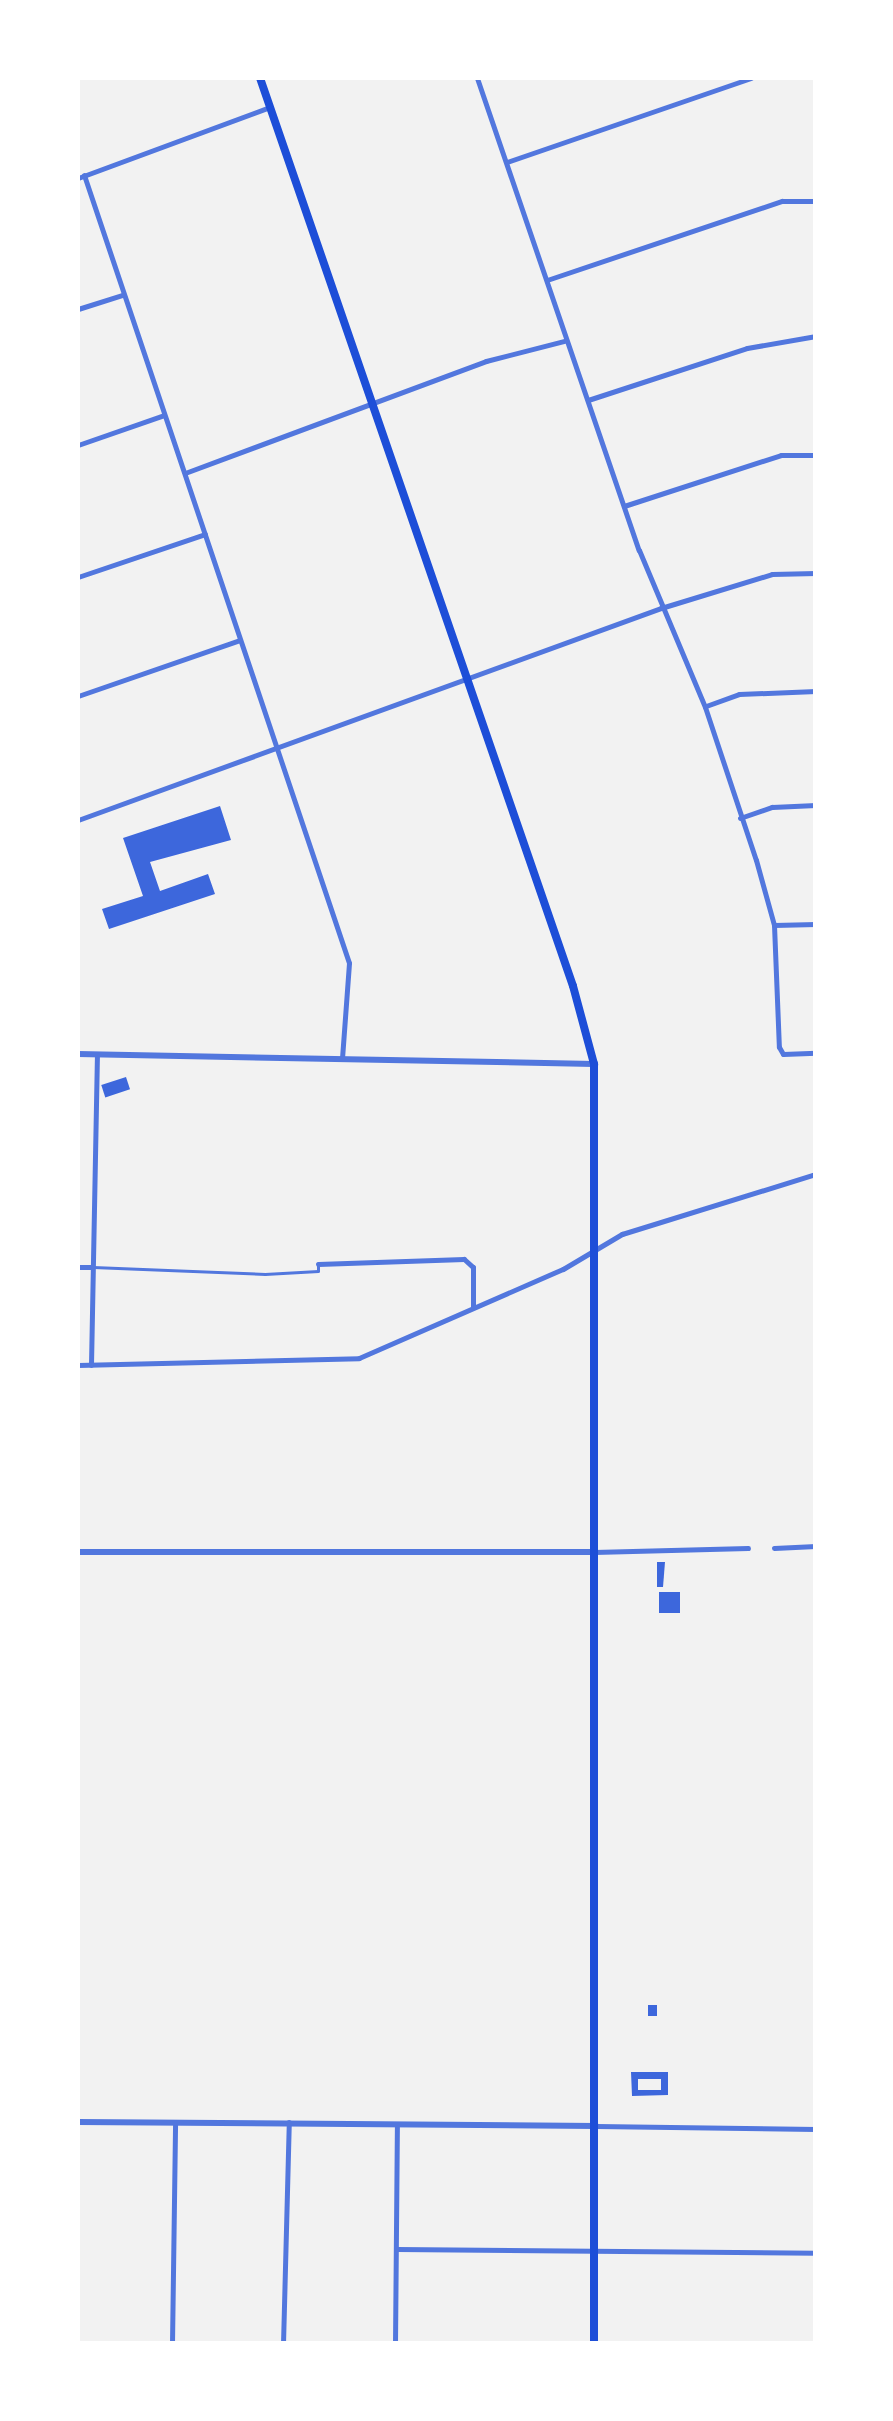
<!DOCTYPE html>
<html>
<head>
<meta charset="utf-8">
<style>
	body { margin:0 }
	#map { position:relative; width:893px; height:2421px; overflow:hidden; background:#f2f2f2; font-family:"Source Serif 4",serif }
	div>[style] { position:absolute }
	.building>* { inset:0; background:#3d67dc; transform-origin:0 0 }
	.service>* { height:2.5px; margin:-1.25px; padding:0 1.25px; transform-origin:1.25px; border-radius:1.25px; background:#5277de }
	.minor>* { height:5px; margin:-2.5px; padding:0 2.5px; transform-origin:2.5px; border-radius:2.5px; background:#5277de }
	.tertiary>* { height:6px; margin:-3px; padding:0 3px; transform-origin:3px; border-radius:3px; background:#5277de }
	.secondary>* { height:8px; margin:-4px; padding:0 4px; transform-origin:4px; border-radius:4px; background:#1d4ed8 }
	span { translate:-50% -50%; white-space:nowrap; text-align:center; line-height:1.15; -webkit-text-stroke:8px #fff; paint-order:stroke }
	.frame { position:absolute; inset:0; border:80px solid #fff; pointer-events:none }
</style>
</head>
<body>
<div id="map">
	<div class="building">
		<div style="clip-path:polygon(220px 806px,231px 840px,150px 862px,160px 891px,208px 874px,215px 894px,109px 929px,102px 909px,143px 896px,123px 838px)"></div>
		<div style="left:126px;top:1077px;width:13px;height:26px;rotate:72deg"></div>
		<div style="clip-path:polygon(657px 1562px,665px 1562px,663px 1587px,657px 1587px)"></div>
		<div style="left:680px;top:1592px;width:21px;height:21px;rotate:90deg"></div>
		<div style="left:648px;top:2005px;width:9px;height:11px"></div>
		<div style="clip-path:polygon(evenodd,631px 2072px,668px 2072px,668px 2095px,632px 2096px,631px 2072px,638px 2079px,661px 2079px,661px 2090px,638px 2090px,638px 2079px)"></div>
	</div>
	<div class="service">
		<div style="left:93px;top:1267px;width:172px;rotate:2.3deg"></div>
		<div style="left:265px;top:1274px;width:53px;rotate:-3.2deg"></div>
		<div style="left:318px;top:1271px;width:7px;rotate:-90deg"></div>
	</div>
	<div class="minor">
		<div style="left:477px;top:78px;width:499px;rotate:71.1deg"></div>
		<div style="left:639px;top:550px;width:170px;rotate:67.2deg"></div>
		<div style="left:705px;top:707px;width:161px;rotate:71.6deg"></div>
		<div style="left:756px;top:860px;width:67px;rotate:74.5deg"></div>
		<div style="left:774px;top:925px;width:122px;rotate:87.7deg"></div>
		<div style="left:779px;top:1047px;width:8px;rotate:60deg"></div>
		<div style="left:783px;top:1054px;width:33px;rotate:-2deg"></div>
		<div style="left:507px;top:162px;width:258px;rotate:-19deg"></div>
		<div style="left:84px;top:175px;width:831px;rotate:71.41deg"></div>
		<div style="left:349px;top:963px;width:96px;rotate:94.2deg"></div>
		<div style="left:78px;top:178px;width:205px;rotate:-20.3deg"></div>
		<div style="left:547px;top:280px;width:248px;rotate:-18.6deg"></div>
		<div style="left:782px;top:201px;width:34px"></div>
		<div style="left:78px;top:309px;width:46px;rotate:-17.7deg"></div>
		<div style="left:588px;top:400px;width:167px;rotate:-18.1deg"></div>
		<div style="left:747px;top:348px;width:70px;rotate:-9.9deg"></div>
		<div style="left:78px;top:445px;width:91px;rotate:-19.2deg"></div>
		<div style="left:185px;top:473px;width:321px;rotate:-20.4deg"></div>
		<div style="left:486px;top:361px;width:81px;rotate:-14.4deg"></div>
		<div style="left:624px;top:506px;width:165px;rotate:-18deg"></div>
		<div style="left:781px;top:455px;width:35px"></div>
		<div style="left:78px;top:577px;width:134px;rotate:-18.7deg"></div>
		<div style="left:78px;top:696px;width:171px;rotate:-19.1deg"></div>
		<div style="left:706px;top:706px;width:35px;rotate:-20deg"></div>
		<div style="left:739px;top:694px;width:77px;rotate:-2.2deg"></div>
		<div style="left:740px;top:818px;width:34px;rotate:-19deg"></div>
		<div style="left:772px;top:807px;width:44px;rotate:-2.6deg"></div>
		<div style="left:78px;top:820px;width:620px;rotate:-19.98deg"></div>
		<div style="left:661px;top:608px;width:116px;rotate:-17deg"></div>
		<div style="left:772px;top:574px;width:44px;rotate:-1.3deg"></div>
		<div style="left:774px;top:925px;width:42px;rotate:-1.4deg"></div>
		<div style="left:318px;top:1264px;width:146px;rotate:-2deg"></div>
		<div style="left:464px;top:1259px;width:12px;rotate:42deg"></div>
		<div style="left:473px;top:1267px;width:40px;rotate:90deg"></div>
		<div style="left:78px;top:1267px;width:13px"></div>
		<div style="left:78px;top:1365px;width:281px;rotate:-1.4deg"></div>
		<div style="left:359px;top:1358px;width:223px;rotate:-23.6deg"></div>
		<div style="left:563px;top:1269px;width:69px;rotate:-30.7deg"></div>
		<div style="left:622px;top:1234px;width:203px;rotate:-17.2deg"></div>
		<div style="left:91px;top:1365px;width:311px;rotate:-88.9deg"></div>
		<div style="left:774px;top:1548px;width:42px;rotate:-2.7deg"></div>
		<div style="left:594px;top:1552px;width:154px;rotate:-1.5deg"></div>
		<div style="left:596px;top:2126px;width:220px;rotate:0.8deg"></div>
		<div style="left:397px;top:2249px;width:419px;rotate:0.5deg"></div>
		<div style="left:172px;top:2344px;width:222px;rotate:-89.2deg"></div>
		<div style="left:283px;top:2344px;width:222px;rotate:-88.5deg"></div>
		<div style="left:395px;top:2344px;width:219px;rotate:-89.5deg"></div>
	</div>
	<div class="tertiary">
		<div style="left:78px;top:1054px;width:516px;rotate:1.11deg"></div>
		<div style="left:78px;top:1552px;width:516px"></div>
		<div style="left:78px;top:2122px;width:518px;rotate:0.44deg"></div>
	</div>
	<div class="secondary">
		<div style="left:260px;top:78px;width:960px;rotate:70.98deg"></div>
		<div style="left:573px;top:986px;width:81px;rotate:74.9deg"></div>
		<div style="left:594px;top:1064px;width:1280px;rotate:90deg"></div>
	</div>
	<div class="frame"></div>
</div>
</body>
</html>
